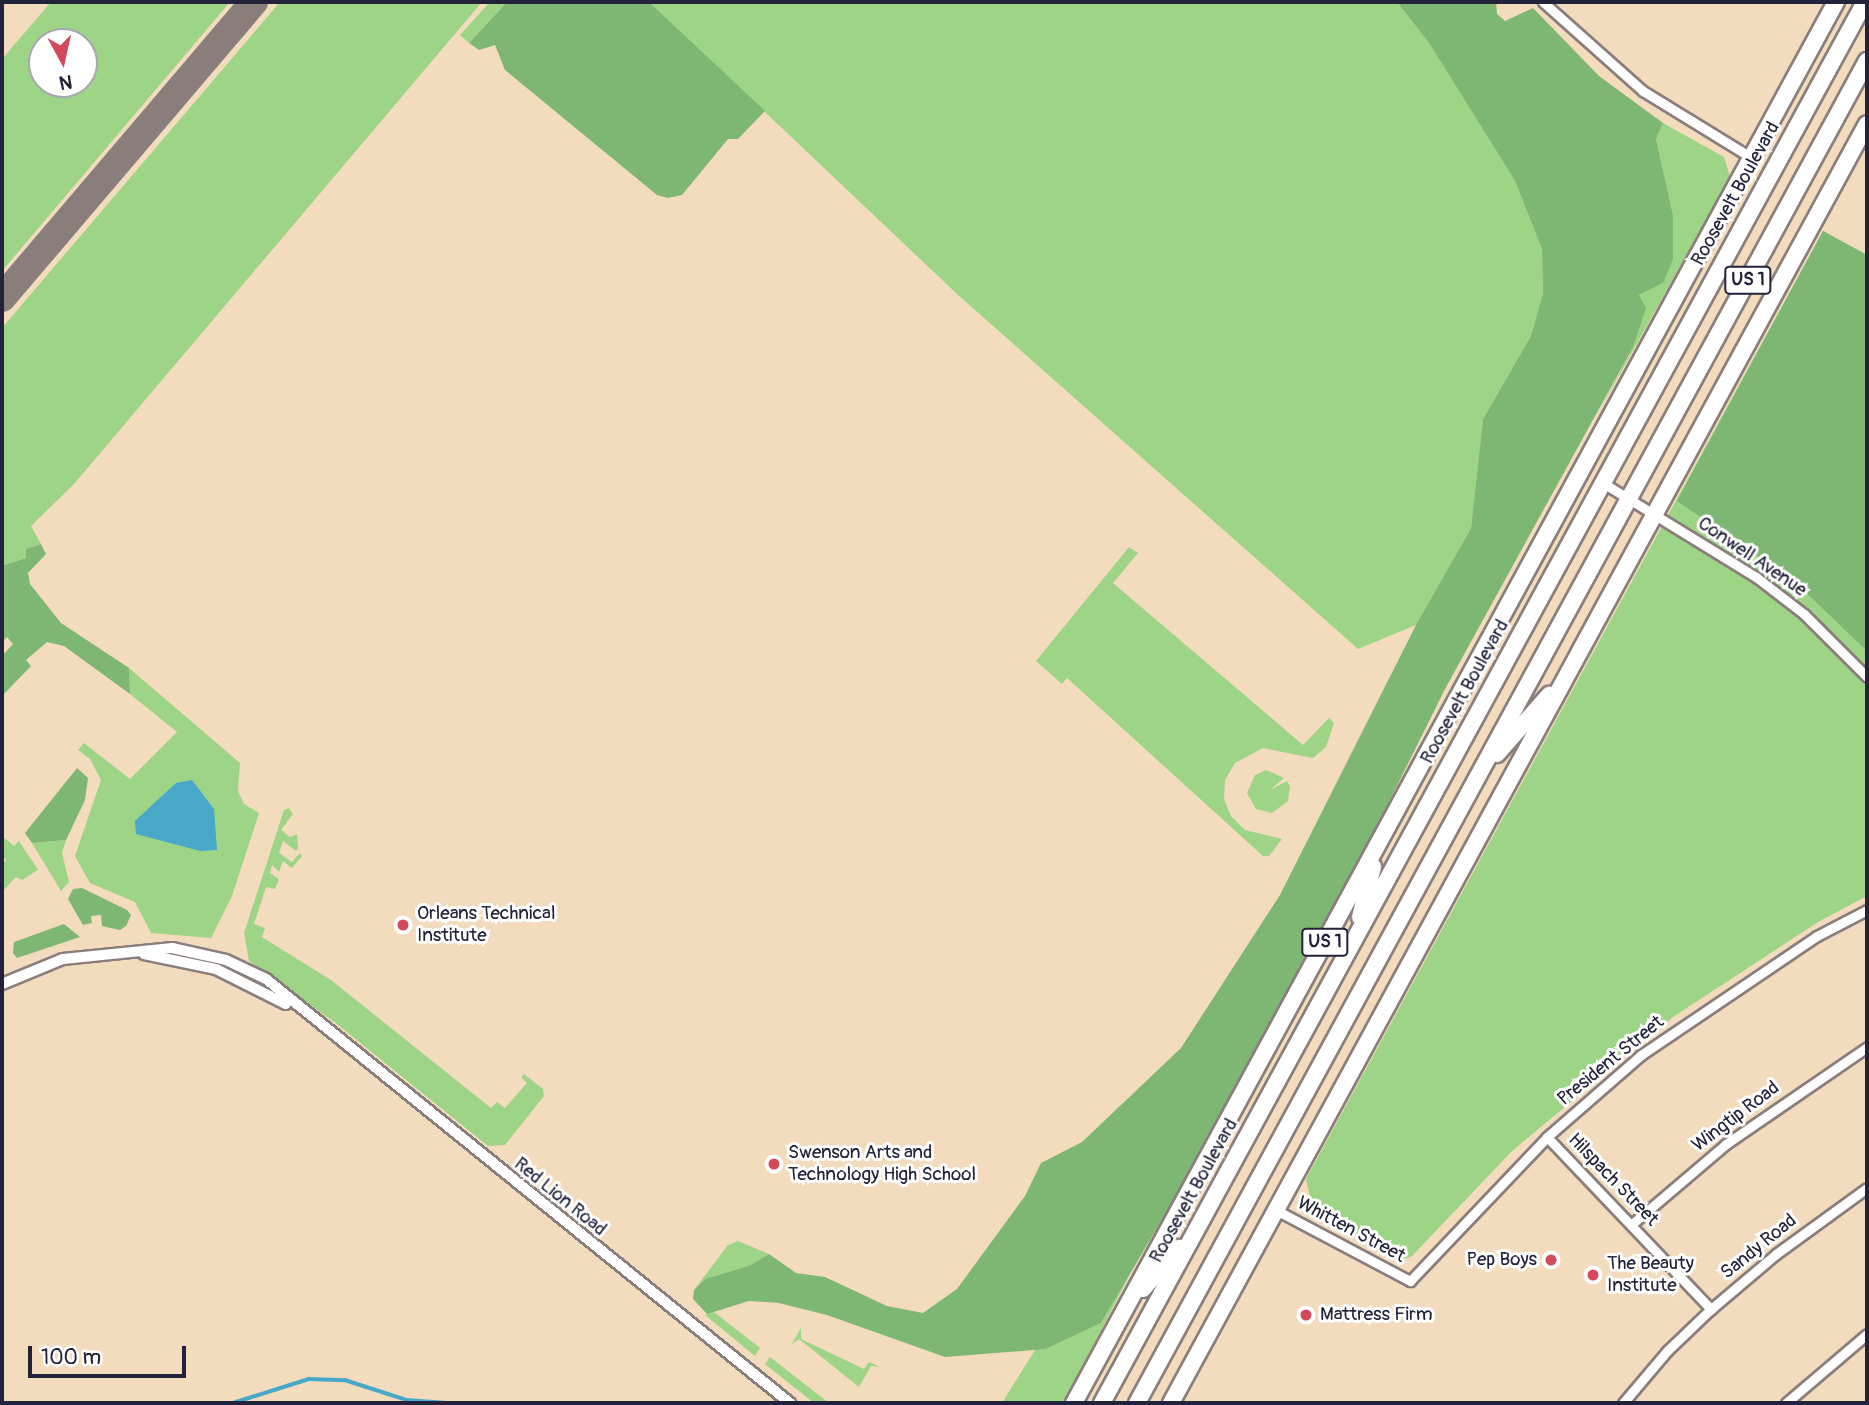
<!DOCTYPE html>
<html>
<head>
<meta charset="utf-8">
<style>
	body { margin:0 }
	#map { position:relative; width:1869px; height:1405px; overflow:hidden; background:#f3dbbd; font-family:Pangolin,sans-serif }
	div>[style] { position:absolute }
	.green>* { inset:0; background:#9ed486 }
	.forest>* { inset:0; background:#7eb673 }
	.water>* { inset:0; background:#47a8c7 }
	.stream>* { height:3.5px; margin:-1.75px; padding:0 1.75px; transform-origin:1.75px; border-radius:1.75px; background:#47a8c7 }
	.taxiway>* { height:28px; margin:-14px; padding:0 14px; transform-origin:14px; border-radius:14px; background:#8a7e7c }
	.roads { filter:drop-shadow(2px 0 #8a7e7c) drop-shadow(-2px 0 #8a7e7c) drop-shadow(0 2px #8a7e7c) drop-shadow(0 -2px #8a7e7c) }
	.minor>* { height:9px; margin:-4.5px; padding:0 4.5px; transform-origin:4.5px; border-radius:4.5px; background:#fff }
	.tertiary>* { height:10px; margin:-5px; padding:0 5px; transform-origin:5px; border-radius:5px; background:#fff }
	.trunk>* { height:16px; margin:-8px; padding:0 8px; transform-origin:8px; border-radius:8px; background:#fff }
	.dots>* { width:19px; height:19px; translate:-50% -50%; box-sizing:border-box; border:4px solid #fff; border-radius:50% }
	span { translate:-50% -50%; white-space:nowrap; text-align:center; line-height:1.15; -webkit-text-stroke:6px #fff; paint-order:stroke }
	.shield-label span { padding:2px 5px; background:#fff; border:2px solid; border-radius:5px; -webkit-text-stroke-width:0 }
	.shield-label { font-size:18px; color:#22223b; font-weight:700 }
	.street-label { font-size:19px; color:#22223b }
	.poi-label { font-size:19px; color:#22223b }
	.left { translate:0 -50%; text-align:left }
	.right { translate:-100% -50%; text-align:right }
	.frame { position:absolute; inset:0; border:4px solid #22223b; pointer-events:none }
	.north { position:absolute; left:28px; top:28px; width:70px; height:70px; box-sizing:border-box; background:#fff; border:2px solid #a7a7b1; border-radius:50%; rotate:172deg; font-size:19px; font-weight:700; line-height:28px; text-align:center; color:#22223b }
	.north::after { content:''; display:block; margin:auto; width:24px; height:32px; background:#d1495b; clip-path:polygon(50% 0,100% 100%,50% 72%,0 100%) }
	.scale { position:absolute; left:28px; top:1346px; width:158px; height:32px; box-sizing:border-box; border:4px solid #22223b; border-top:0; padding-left:9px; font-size:21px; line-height:24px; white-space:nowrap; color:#22223b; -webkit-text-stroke:5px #fff; paint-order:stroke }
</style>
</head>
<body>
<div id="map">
	<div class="green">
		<div style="clip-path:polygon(evenodd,51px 2px,230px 2px,2px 271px,2px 59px,51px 2px,42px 42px,84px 42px,84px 84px,42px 84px,42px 42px)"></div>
		<div style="clip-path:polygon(280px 2px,482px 2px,74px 484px,31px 526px,41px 544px,34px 546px,26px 558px,2px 566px,2px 328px)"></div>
		<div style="clip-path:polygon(490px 2px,507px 2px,469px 43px,460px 35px)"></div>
		<div style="clip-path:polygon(649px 2px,1397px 2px,1429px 43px,1515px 181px,1542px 249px,1543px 293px,1531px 336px,1483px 419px,1471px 528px,1416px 625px,1358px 649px,957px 294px)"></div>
		<div style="clip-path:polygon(1663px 123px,1724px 157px,1730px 177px,1597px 415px,1633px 347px,1639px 295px,1663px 283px,1673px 215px,1656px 139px)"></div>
		<div style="clip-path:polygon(1823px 231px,1867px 255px,1867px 896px,1818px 922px,1673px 1017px,1512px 1151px,1412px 1256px,1402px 1260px,1314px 1214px,1306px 1179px)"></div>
		<div style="clip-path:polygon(1129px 547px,1138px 553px,1113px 583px,1303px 745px,1329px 718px,1334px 723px,1326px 747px,1313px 758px,1263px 748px,1235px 763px,1225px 780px,1224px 799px,1231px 816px,1245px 830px,1282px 839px,1269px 856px,1263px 856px,1067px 678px,1062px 684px,1036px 661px)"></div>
		<div style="clip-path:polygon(129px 668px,240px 763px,238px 791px,244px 804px,259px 813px,232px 896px,211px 938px,151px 933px,135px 902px,90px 883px,75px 856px,101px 780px,90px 759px,78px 750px,84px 743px,130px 779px,177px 732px,130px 694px)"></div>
		<div style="clip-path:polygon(1266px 770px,1284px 778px,1270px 790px,1287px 781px,1290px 786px,1288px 801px,1272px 813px,1256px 809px,1247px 793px,1255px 775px)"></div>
		<div style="clip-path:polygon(289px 808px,293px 814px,281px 830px,290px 837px,297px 834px,298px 848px,296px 851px,283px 841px,279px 853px,292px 862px,300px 853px,302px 856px,292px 868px,283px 861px,279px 872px,272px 865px,270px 873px,279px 879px,275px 889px,266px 887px,254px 924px,265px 928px,262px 937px,331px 980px,491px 1108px,497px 1102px,505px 1108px,527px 1083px,521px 1077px,524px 1074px,543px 1089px,544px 1096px,505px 1145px,488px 1146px,333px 1021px,249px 961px,244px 933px,284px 810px)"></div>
		<div style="clip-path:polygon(2px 836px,14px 846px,19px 841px,38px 870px,22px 880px,16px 877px,2px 892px,2px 865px,6px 860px,2px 856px)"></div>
		<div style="clip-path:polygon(66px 840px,62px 853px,69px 882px,61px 891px,32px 843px)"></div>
		<div style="clip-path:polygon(738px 1241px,769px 1254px,751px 1265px,705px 1279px,694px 1290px,728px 1245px)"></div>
		<div style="clip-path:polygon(1132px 1270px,1064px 1403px,1002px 1403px,1035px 1350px,1046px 1349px,1101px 1323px)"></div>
		<div style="clip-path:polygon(714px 1312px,760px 1348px,755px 1356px,705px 1315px)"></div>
		<div style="clip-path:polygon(801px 1328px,801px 1339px,864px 1369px,869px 1362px,880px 1367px,871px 1366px,859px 1387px,799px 1339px,791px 1345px)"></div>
		<div style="clip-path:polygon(770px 1357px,829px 1403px,814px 1403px,765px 1364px)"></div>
	</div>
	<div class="forest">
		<div style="clip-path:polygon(507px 2px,649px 2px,765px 111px,738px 139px,728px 139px,682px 195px,668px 198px,657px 195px,505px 70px,495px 45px,479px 50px,469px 43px)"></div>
		<div style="clip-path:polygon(1397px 2px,1496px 2px,1497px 14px,1505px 21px,1533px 8px,1599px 76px,1663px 123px,1656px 139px,1673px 215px,1673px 259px,1663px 283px,1639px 295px,1646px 308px,1633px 347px,1445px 689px,1382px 816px,1190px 1172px,1101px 1323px,1046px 1349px,945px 1357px,827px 1315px,779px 1303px,749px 1301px,707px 1314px,693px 1299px,694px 1290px,705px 1279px,751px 1265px,769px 1254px,796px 1273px,825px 1277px,887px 1306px,923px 1313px,957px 1289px,1025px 1196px,1041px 1163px,1082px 1142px,1181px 1048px,1280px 895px,1416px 625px,1471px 528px,1483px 419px,1531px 336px,1543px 293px,1542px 249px,1515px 181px,1429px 43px)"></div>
		<div style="clip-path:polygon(1823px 231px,1867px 255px,1867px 651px,1795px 582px,1677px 501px)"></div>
		<div style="clip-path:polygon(41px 544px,46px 554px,28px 573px,30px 584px,61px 623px,129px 668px,130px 694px,64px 646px,47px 642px,26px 660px,31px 666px,2px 696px,2px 656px,13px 644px,7px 637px,2px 642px,2px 566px,26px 558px,26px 549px)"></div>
		<div style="clip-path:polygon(77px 768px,88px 778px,85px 800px,66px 840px,32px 843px,25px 833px)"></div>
		<div style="clip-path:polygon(82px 888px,127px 910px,131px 915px,126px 926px,120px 930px,102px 926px,101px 915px,91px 916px,92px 923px,83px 925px,68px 899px,73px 889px)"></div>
		<div style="clip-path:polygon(64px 924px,80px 937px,17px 958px,13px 953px,14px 942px)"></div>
	</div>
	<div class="water">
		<div style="clip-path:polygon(192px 780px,214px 809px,217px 850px,200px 851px,136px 834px,135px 821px,176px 783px)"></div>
	</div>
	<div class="stream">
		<div style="left:233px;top:1403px;width:80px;rotate:-17.5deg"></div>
		<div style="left:309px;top:1379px;width:36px;rotate:2deg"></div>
		<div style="left:345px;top:1380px;width:65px;rotate:17.9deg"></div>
		<div style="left:407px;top:1400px;width:40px;rotate:4.3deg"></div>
	</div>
	<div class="taxiway">
		<div style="left:2px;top:298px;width:389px;rotate:-49.6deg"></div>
	</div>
	<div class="roads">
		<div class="minor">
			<div style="left:1543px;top:2px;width:134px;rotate:41.7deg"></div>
			<div style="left:1643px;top:91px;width:128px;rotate:31.6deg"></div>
			<div style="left:1603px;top:483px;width:180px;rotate:31.6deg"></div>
			<div style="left:1756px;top:577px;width:61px;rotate:37.6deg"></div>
			<div style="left:1804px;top:614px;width:89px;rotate:45deg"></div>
			<div style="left:1547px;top:1137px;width:238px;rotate:46.4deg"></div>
			<div style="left:1276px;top:1210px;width:152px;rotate:27.9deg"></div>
			<div style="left:1410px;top:1281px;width:199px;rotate:-46.4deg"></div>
			<div style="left:1547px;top:1137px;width:125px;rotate:-41.1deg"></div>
			<div style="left:1641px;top:1055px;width:212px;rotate:-34.1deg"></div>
			<div style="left:1817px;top:936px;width:56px;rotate:-27.5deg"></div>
			<div style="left:1632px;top:1224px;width:123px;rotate:-40.4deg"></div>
			<div style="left:1726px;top:1144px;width:171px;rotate:-34.5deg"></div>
			<div style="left:1623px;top:1403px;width:68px;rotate:-49.8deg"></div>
			<div style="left:1667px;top:1351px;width:61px;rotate:-43.7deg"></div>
			<div style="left:1711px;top:1309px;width:85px;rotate:-40.2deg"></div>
			<div style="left:1776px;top:1254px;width:112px;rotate:-36deg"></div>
			<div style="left:1786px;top:1403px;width:106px;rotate:-40.4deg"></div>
		</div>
		<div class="tertiary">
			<div style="left:144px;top:954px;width:74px;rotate:11.8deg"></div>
			<div style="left:216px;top:969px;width:78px;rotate:26.6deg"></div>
			<div style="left:2px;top:984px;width:66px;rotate:-22.3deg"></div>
			<div style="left:63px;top:959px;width:110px;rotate:-5.8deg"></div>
			<div style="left:172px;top:948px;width:55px;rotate:12.5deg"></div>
			<div style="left:226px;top:960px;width:44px;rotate:25.4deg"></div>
			<div style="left:266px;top:979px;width:674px;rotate:38.98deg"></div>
		</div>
		<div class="trunk">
			<div style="left:1497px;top:754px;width:79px;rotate:-48.6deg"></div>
			<div style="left:1360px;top:917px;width:52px;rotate:-75.4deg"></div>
			<div style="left:1143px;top:1289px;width:55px;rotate:-48.7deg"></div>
			<div style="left:1074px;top:1403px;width:1595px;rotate:-61.46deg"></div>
			<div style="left:1102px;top:1403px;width:1595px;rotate:-61.43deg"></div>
			<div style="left:1137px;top:1403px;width:1528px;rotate:-61.46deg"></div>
			<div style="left:1171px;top:1403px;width:1456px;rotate:-61.45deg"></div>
		</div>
	</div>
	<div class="dots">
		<div style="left:403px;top:925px;background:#d1495b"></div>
		<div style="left:774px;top:1164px;background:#d1495b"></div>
		<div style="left:1551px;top:1260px;background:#d1495b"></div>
		<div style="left:1593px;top:1275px;background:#d1495b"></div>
		<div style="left:1306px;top:1315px;background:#d1495b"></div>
	</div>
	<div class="shield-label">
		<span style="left:1748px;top:280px">US 1</span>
		<span style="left:1325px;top:942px">US 1</span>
	</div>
	<div class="street-label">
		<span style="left:1736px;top:194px;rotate:-61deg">Roosevelt Boulevard</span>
		<span style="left:1752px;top:557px;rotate:34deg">Conwell Avenue</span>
		<span style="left:1465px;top:692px;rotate:-61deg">Roosevelt Boulevard</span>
		<span style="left:1611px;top:1061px;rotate:-39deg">President Street</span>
		<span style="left:1736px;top:1117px;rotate:-37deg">Wingtip Road</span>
		<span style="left:1613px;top:1180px;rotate:46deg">Hilspach Street</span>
		<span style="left:1194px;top:1191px;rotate:-61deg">Roosevelt Boulevard</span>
		<span style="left:560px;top:1197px;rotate:39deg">Red Lion Road</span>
		<span style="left:1351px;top:1230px;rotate:28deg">Whitten Street</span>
		<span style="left:1759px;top:1247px;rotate:-39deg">Sandy Road</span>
	</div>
	<div class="poi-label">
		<span class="left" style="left:417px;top:925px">Orleans Technical<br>Institute</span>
		<span class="left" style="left:788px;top:1164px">Swenson Arts and<br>Technology High School</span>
		<span class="right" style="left:1537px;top:1260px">Pep Boys</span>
		<span class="left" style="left:1607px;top:1275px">The Beauty<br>Institute</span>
		<span class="left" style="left:1320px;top:1315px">Mattress Firm</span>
	</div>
	<div class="frame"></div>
	<div class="north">N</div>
	<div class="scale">100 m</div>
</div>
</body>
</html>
